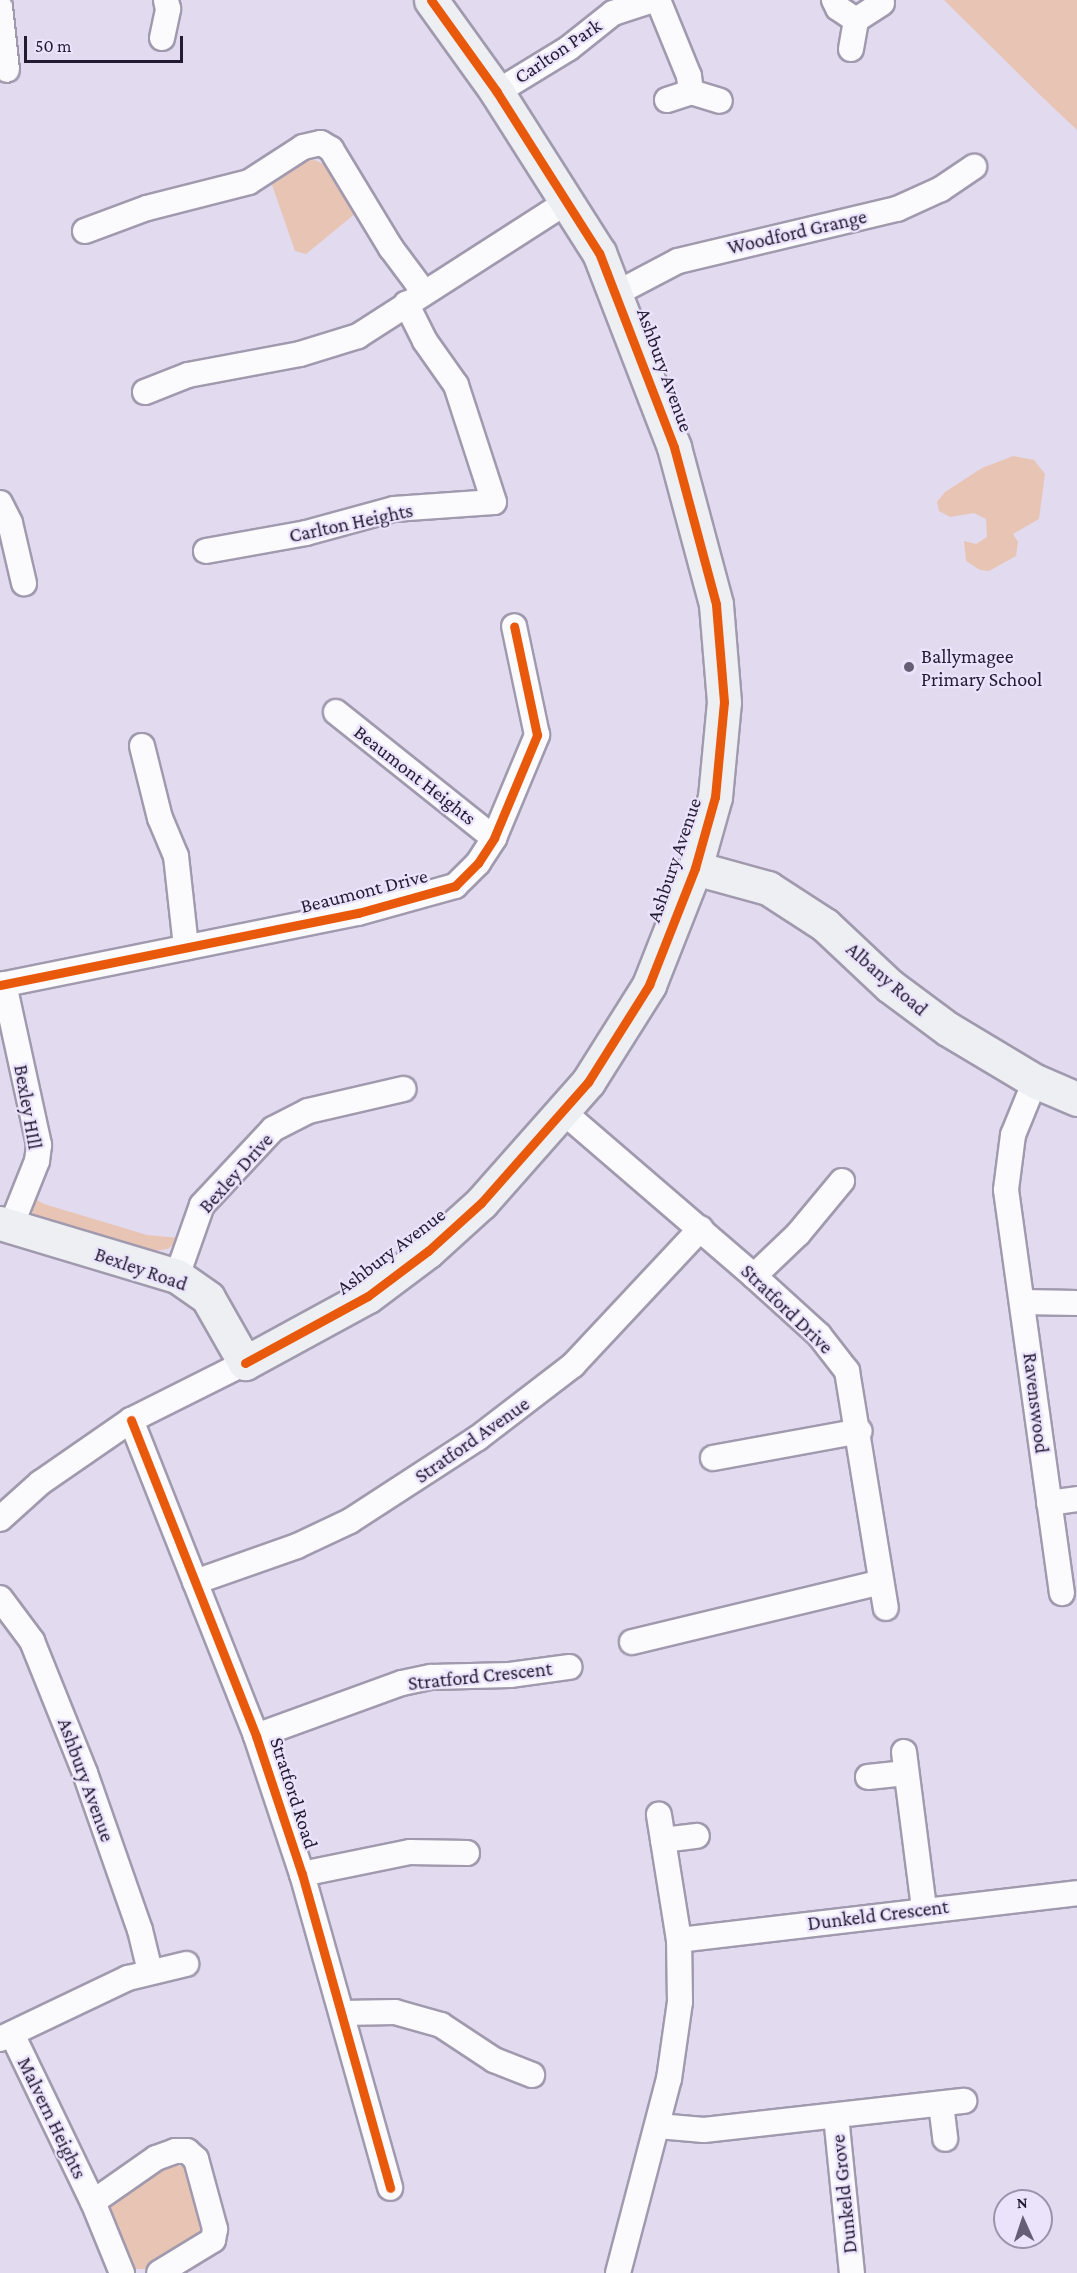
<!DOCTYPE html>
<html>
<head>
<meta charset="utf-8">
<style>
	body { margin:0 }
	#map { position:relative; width:1077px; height:2273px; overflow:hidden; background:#e2dbef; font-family:"Crimson Pro",serif }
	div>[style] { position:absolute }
	.green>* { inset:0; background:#e8c4b4 }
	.roads { filter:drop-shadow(2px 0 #a19aae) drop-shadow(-2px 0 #a19aae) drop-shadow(0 2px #a19aae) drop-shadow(0 -2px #a19aae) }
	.street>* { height:24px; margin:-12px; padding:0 12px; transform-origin:12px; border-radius:12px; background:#fbfafd }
	.secondary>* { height:33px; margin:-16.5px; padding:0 16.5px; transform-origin:16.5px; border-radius:16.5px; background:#edeff2 }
	.cycleway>* { height:9px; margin:-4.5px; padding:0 4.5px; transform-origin:4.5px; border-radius:4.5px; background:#e8590c }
	.dots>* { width:16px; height:16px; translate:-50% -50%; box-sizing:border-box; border:3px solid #eae3fb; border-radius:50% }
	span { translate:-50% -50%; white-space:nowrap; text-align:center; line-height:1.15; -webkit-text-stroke:4.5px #eae3fb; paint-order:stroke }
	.street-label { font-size:20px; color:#231b31 }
	.poi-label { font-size:20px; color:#231b31 }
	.left { translate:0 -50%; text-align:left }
	.north { position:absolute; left:993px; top:2189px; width:60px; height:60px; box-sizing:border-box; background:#eae3fb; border:2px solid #9a93aa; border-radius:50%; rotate:357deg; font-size:16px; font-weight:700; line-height:24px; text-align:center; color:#231b31 }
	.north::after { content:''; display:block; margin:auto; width:21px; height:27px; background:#665e74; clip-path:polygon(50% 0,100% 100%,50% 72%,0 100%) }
	.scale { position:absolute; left:24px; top:36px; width:159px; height:27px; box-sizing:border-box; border:3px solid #231b31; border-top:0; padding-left:8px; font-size:18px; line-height:21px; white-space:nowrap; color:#231b31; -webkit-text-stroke:4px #eae3fb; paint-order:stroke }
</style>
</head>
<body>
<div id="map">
	<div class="green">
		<div style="clip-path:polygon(944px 0,1077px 0,1077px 130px,1040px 95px)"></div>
		<div style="clip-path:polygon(303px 161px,315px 160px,329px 167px,356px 213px,306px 254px,295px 251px,270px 179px)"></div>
		<div style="clip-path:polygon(1013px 456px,1034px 460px,1045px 474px,1039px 519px,1013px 534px,1018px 542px,1016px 556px,989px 571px,980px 570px,966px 561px,964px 541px,976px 544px,987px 537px,986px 519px,974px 513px,950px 517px,939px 511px,937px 502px,945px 492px,982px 468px)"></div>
		<div style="clip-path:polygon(30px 1196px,44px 1204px,147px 1235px,180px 1238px,168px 1249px,146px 1252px,33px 1215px)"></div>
		<div style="clip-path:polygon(165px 2163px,187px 2167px,202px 2226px,196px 2240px,150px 2269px,134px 2269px,127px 2263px,108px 2209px)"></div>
	</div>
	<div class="roads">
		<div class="street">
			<div style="left:658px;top:0;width:82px;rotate:67.8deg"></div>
			<div style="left:689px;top:76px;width:16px;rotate:83deg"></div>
			<div style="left:834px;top:0;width:9px;rotate:63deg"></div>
			<div style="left:838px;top:8px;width:22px;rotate:34deg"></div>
			<div style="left:0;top:7px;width:63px;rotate:83.7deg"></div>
			<div style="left:162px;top:38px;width:30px;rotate:-78deg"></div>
			<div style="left:168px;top:9px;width:9px;rotate:-103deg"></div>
			<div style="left:851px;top:49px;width:29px;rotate:-80deg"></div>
			<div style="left:856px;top:20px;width:31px;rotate:-33deg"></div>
			<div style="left:497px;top:92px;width:84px;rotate:-31.4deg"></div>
			<div style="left:569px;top:48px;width:56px;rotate:-38.5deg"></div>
			<div style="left:613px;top:13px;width:42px;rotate:-18deg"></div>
			<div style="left:667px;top:100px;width:25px;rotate:-18deg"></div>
			<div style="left:691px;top:92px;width:30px;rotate:17deg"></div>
			<div style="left:85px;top:231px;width:66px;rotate:-20.4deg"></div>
			<div style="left:147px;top:208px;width:105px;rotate:-14.3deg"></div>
			<div style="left:249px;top:182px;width:64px;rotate:-32.9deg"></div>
			<div style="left:303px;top:147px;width:18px;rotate:-13deg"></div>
			<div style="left:321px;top:143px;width:12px;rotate:31deg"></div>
			<div style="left:331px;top:149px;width:116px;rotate:58.8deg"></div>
			<div style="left:391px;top:248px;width:54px;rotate:53.3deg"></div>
			<div style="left:617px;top:293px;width:69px;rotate:-27.7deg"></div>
			<div style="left:678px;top:261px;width:225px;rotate:-13.4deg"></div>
			<div style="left:897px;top:209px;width:48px;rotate:-24.4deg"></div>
			<div style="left:941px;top:189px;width:40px;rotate:-34deg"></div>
			<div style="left:145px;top:392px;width:46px;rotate:-21.6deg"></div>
			<div style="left:188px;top:375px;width:114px;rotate:-10.6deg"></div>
			<div style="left:300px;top:354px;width:61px;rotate:-17.2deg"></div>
			<div style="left:358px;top:336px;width:250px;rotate:-32.7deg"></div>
			<div style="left:0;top:503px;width:22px;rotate:63deg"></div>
			<div style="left:10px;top:523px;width:62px;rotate:76.9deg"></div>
			<div style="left:206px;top:551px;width:102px;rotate:-10.2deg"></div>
			<div style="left:306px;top:533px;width:91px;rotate:-15.3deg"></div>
			<div style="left:394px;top:509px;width:100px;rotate:-4deg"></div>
			<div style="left:494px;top:502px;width:123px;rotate:-108deg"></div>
			<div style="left:456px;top:385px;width:54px;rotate:-125.2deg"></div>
			<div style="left:425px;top:341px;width:42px;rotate:-116.6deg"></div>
			<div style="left:336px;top:712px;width:202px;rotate:38.6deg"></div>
			<div style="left:142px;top:746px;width:74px;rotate:76deg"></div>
			<div style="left:160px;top:818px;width:41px;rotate:67.2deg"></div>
			<div style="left:176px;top:856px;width:92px;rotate:83.7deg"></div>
			<div style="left:4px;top:984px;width:165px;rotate:77.7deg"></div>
			<div style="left:39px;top:1145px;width:16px;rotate:97deg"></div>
			<div style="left:37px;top:1161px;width:70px;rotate:111.8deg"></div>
			<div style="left:0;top:985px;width:365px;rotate:-11.4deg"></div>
			<div style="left:358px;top:913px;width:101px;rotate:-15.6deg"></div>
			<div style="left:455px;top:886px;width:33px;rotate:-45deg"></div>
			<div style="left:478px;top:863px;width:30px;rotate:-57deg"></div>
			<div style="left:494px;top:838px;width:112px;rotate:-67.3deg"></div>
			<div style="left:537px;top:735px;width:111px;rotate:-101.9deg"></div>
			<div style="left:1035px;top:1081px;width:58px;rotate:112.2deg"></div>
			<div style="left:1013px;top:1135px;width:55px;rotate:97.3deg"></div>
			<div style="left:1006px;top:1190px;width:407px;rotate:82.1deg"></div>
			<div style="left:561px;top:1110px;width:255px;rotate:40.7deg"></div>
			<div style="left:754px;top:1276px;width:88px;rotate:42.2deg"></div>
			<div style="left:819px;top:1335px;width:46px;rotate:52.1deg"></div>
			<div style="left:847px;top:1371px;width:240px;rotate:80.7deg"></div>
			<div style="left:177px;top:1276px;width:75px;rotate:-70.6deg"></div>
			<div style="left:202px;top:1205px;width:104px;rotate:-46.9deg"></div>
			<div style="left:273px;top:1129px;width:39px;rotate:-27deg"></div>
			<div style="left:308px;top:1111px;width:98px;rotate:-13deg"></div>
			<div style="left:754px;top:1276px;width:61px;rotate:-43.7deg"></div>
			<div style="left:798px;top:1234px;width:69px;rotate:-50.3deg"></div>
			<div style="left:1023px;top:1302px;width:54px;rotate:1.1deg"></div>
			<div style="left:131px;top:1420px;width:340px;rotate:68.4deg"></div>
			<div style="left:256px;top:1736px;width:145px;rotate:71.6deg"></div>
			<div style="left:302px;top:1874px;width:326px;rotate:74.3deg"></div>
			<div style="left:713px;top:1458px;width:149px;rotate:-10.4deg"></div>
			<div style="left:1049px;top:1503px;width:28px;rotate:-8deg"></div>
			<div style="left:0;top:1519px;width:54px;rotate:-42deg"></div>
			<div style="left:40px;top:1483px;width:111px;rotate:-34.7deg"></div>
			<div style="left:131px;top:1420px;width:127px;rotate:-26.6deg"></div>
			<div style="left:195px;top:1582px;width:108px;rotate:-19.4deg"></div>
			<div style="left:297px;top:1546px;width:59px;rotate:-25.3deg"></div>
			<div style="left:350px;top:1521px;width:153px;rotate:-33deg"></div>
			<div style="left:478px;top:1438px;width:120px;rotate:-37.5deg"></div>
			<div style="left:573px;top:1365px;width:187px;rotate:-46.9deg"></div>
			<div style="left:0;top:1598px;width:54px;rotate:53.3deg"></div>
			<div style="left:32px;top:1641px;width:142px;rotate:68.1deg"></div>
			<div style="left:85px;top:1773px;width:166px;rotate:70.7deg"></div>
			<div style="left:140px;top:1930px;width:42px;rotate:76.3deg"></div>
			<div style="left:632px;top:1642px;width:256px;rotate:-13.5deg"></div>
			<div style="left:256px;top:1736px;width:155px;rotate:-20deg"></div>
			<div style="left:402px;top:1683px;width:30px;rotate:-12deg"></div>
			<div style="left:431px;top:1677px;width:79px;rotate:-1.5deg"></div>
			<div style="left:510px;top:1675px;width:60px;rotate:-7.7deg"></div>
			<div style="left:904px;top:1752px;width:158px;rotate:82.7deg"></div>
			<div style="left:868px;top:1777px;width:38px;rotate:-6deg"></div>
			<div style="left:663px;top:1840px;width:34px;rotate:-7deg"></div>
			<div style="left:302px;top:1874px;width:110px;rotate:-11.5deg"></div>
			<div style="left:410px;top:1852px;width:57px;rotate:1deg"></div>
			<div style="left:679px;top:1940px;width:401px;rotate:-6.7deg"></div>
			<div style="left:342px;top:2013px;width:53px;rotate:-1.1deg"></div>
			<div style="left:395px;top:2012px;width:48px;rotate:15.8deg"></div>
			<div style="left:441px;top:2025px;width:64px;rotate:33.4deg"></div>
			<div style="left:494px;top:2060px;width:41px;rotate:21.5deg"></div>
			<div style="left:12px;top:2034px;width:187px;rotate:64.3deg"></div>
			<div style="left:93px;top:2202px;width:77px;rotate:67.8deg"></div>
			<div style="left:0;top:2039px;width:142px;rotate:-25.5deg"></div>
			<div style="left:128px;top:1978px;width:60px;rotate:-13.6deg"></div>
			<div style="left:941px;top:2104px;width:35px;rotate:83deg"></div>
			<div style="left:836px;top:2116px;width:158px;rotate:84.2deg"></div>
			<div style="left:658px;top:2126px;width:46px;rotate:5deg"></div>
			<div style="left:704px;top:2130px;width:262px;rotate:-6.4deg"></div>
			<div style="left:93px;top:2202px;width:77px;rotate:-34.9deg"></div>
			<div style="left:156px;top:2158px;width:20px;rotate:-20deg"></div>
			<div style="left:175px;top:2151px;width:12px"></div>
			<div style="left:187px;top:2151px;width:12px;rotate:42deg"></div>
			<div style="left:196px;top:2159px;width:73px;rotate:74.8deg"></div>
			<div style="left:215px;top:2229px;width:11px;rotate:100deg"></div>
			<div style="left:213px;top:2240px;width:63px;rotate:148.6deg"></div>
			<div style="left:618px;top:2273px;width:201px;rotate:-75.3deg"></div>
			<div style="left:669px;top:2079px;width:78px;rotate:-81.9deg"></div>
			<div style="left:680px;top:2002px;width:62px;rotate:-90.9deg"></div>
			<div style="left:679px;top:1940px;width:127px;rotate:-99.1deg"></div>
		</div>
		<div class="secondary">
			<div style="left:695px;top:868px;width:76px;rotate:15.3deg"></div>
			<div style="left:768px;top:888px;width:68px;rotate:33deg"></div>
			<div style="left:825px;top:925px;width:89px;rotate:43.2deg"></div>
			<div style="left:890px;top:986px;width:72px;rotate:36.6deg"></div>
			<div style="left:948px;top:1029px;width:101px;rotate:30.9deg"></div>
			<div style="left:1035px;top:1081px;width:46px;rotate:23.2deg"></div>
			<div style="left:0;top:1223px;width:185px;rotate:16.7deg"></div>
			<div style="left:177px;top:1276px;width:38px;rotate:35deg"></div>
			<div style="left:208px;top:1298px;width:75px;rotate:60.4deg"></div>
			<div style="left:245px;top:1363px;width:140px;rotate:-28.6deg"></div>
			<div style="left:368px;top:1296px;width:75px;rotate:-36.9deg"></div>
			<div style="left:428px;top:1251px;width:72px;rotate:-42.2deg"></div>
			<div style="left:481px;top:1203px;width:162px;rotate:-48.5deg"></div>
			<div style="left:588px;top:1082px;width:115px;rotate:-57.8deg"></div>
			<div style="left:649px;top:985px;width:126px;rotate:-68.5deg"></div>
			<div style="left:695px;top:868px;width:74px;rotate:-74.3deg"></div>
			<div style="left:715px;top:797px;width:95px;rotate:-84.6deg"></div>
			<div style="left:724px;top:702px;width:98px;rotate:-94.7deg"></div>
			<div style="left:716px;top:604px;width:163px;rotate:-105deg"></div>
			<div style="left:674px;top:447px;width:208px;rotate:-111.1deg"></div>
			<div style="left:599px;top:253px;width:191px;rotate:-122.4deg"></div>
			<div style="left:497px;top:92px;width:113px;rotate:-125.7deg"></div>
		</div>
	</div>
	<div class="cycleway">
		<div style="left:0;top:985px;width:365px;rotate:-11.4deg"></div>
		<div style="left:358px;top:913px;width:101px;rotate:-15.6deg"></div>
		<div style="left:455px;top:886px;width:33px;rotate:-45deg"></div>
		<div style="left:478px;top:863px;width:30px;rotate:-57deg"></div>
		<div style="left:494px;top:838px;width:112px;rotate:-67.3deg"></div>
		<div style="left:537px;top:735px;width:111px;rotate:-101.9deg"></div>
		<div style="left:245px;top:1363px;width:140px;rotate:-28.6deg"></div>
		<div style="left:368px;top:1296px;width:75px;rotate:-36.9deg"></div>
		<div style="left:428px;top:1251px;width:72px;rotate:-42.2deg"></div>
		<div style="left:481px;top:1203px;width:162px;rotate:-48.5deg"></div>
		<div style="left:588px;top:1082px;width:115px;rotate:-57.8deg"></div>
		<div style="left:649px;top:985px;width:126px;rotate:-68.5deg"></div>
		<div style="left:695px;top:868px;width:74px;rotate:-74.3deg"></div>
		<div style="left:715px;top:797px;width:95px;rotate:-84.6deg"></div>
		<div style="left:724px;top:702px;width:98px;rotate:-94.7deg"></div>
		<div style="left:716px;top:604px;width:163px;rotate:-105deg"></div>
		<div style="left:674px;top:447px;width:208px;rotate:-111.1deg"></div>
		<div style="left:599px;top:253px;width:191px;rotate:-122.4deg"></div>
		<div style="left:497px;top:92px;width:113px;rotate:-125.7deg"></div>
		<div style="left:131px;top:1420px;width:340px;rotate:68.4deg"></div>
		<div style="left:256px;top:1736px;width:145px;rotate:71.6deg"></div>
		<div style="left:302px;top:1874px;width:326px;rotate:74.3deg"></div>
	</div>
	<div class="dots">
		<div style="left:909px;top:667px;background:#665e74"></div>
	</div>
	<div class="street-label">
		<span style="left:558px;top:51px;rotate:-34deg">Carlton Park</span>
		<span style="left:797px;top:232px;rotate:-13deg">Woodford Grange</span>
		<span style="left:665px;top:370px;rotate:70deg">Ashbury Avenue</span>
		<span style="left:351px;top:523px;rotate:-12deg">Carlton Heights</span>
		<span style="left:415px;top:775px;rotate:38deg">Beaumont Heights</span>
		<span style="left:674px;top:860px;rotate:-71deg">Ashbury Avenue</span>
		<span style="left:364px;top:891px;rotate:-14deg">Beaumont Drive</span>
		<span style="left:887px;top:979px;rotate:41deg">Albany Road</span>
		<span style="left:28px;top:1107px;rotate:80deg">Bexley HIll</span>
		<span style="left:236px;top:1173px;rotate:-48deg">Bexley Drive</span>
		<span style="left:391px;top:1251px;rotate:-37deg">Ashbury Avenue</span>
		<span style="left:141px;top:1269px;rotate:19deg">Bexley Road</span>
		<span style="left:787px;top:1309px;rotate:44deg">Stratford Drive</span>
		<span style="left:1036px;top:1403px;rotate:83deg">Ravenswood</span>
		<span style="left:472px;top:1440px;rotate:-35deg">Stratford Avenue</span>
		<span style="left:480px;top:1676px;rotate:-6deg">Stratford Crescent</span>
		<span style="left:86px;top:1780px;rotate:70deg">Ashbury Avenue</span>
		<span style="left:294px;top:1793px;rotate:72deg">Stratford Road</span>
		<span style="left:878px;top:1915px;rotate:-7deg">Dunkeld Crescent</span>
		<span style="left:52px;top:2118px;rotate:64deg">Malvern Heights</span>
		<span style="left:844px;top:2194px;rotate:-96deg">Dunkeld Grove</span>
	</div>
	<div class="poi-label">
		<span class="left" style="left:921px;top:668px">Ballymagee<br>Primary School</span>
	</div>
	<div class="north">N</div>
	<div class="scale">50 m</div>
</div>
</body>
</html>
